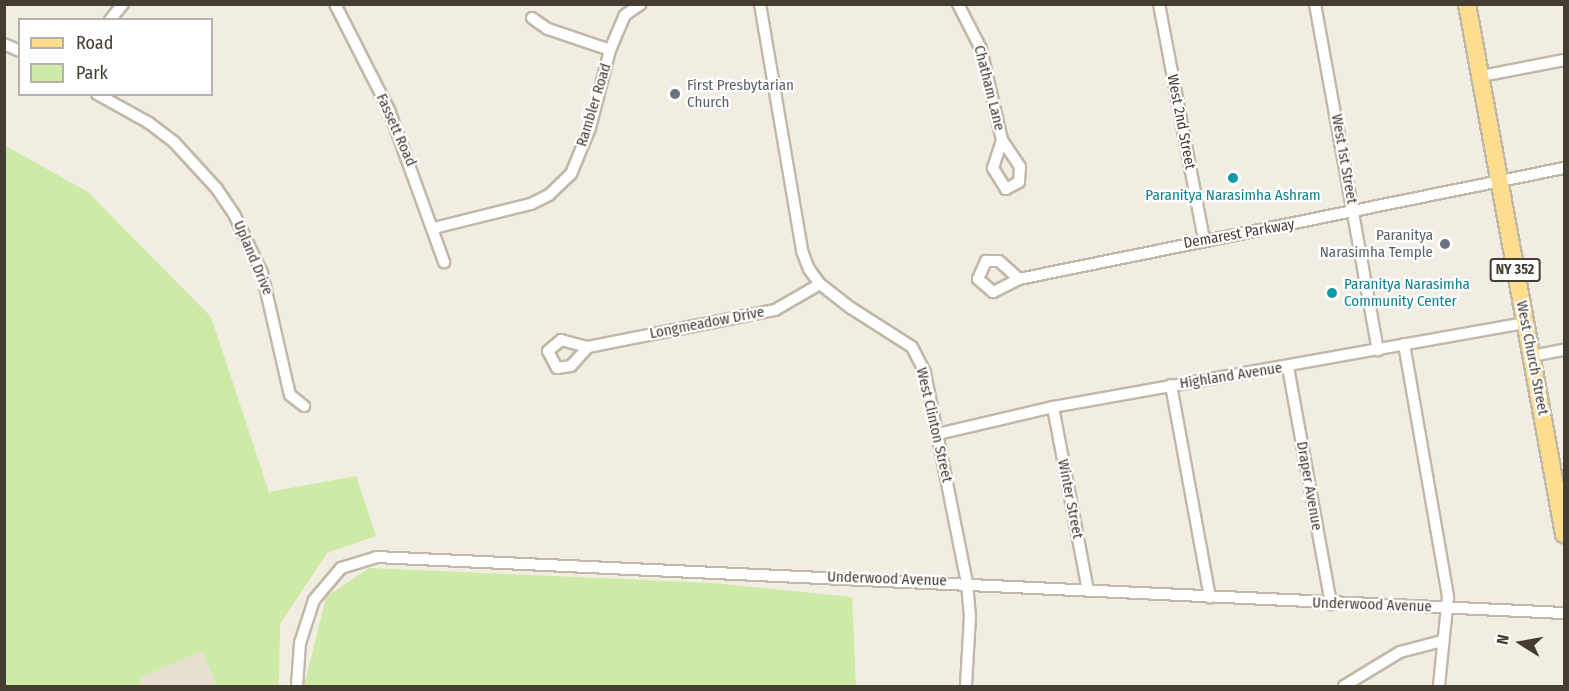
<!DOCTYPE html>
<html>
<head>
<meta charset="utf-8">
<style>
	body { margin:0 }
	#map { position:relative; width:1569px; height:691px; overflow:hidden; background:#f2ede2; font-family:"Fira Sans Condensed",sans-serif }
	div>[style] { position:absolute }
	.residential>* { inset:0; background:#e7dfd0 }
	.green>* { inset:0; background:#cdeaa7 }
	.roads { filter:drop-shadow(2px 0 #c1b8a7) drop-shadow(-2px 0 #c1b8a7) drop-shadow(0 2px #c1b8a7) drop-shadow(0 -2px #c1b8a7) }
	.minor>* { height:10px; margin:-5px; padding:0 5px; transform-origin:5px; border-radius:5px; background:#fff }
	.primary>* { height:16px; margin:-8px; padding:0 8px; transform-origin:8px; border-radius:8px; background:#ffdd8e }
	.dots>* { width:16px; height:16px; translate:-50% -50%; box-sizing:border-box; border:3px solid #fff; border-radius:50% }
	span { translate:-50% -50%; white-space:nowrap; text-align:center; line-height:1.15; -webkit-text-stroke:4.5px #fff; paint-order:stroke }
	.shield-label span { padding:2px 4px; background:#fff; border:2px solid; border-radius:4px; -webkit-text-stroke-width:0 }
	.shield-label { font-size:14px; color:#443d32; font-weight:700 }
	.worship-label { font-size:15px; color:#5b616d }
	.left { translate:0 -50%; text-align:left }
	.right { translate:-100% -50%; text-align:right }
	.street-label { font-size:15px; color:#443d32 }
	.culture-label { font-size:15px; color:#0d838f }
	.frame { position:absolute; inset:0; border:6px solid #443d32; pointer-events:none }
	.legend { position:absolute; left:18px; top:18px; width:195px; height:78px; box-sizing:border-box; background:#fff; border:2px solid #b4b1ad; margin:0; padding:8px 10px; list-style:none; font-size:18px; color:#443d32 }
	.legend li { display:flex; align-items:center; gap:12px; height:30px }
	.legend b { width:30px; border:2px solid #b4b1ad }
	.north { position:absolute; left:1491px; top:613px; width:60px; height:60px; -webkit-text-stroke:4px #fff; paint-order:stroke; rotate:281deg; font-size:16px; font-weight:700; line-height:24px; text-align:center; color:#443d32 }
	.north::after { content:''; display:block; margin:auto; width:21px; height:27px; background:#443d32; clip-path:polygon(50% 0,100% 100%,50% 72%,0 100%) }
</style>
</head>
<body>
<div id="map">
	<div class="residential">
		<div style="clip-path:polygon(202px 651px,217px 686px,141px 686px,141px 677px)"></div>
	</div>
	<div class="green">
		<div style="clip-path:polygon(4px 145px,88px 192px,211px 317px,269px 492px,356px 476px,376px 536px,327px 553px,280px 624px,279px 686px,217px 686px,202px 651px,141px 677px,141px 686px,5px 686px)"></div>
		<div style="clip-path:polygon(369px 568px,713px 583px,852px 597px,856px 686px,304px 686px,326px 597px)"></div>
	</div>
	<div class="roads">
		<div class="minor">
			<div style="left:335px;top:4px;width:119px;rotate:63deg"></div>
			<div style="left:389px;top:110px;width:162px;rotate:70.1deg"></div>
			<div style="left:760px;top:4px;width:251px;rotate:80.3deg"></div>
			<div style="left:802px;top:251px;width:19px;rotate:69deg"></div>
			<div style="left:809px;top:269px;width:19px;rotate:54deg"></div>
			<div style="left:820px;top:284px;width:39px;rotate:38deg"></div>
			<div style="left:851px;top:308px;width:72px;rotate:32.6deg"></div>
			<div style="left:912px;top:347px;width:29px;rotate:63deg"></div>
			<div style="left:925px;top:373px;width:214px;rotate:78.7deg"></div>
			<div style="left:967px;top:583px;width:33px;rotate:85deg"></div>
			<div style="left:970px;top:616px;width:70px;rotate:93.3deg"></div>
			<div style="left:958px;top:4px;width:51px;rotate:62.9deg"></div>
			<div style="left:981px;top:49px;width:93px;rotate:77deg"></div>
			<div style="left:1159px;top:4px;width:240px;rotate:79.2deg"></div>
			<div style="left:1315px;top:4px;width:352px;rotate:79.7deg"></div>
			<div style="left:532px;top:18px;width:19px;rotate:35deg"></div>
			<div style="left:548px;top:29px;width:65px;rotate:18.7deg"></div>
			<div style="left:110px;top:20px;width:21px;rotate:-51deg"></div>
			<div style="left:4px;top:44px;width:17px;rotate:24deg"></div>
			<div style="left:1482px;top:76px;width:84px;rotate:-11deg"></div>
			<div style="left:97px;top:94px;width:60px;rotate:29.1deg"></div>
			<div style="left:149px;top:123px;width:31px;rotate:37deg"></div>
			<div style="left:174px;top:142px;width:64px;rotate:47.5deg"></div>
			<div style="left:217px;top:189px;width:32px;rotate:56deg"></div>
			<div style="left:235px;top:216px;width:63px;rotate:64.7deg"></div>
			<div style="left:262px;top:273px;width:125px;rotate:77.1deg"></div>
			<div style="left:290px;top:395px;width:18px;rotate:38deg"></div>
			<div style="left:1002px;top:140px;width:32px;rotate:56deg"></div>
			<div style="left:1020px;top:167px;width:15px;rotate:94deg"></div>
			<div style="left:1019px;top:182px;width:15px;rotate:152deg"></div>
			<div style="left:1006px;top:189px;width:25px;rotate:-122deg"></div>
			<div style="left:993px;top:168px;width:29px;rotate:-72deg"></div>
			<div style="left:434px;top:228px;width:100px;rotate:-13.9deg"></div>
			<div style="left:531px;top:204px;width:20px;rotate:-27deg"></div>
			<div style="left:549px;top:195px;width:30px;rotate:-44deg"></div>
			<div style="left:571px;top:174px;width:50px;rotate:-67.6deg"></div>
			<div style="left:590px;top:128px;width:81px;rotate:-75.6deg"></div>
			<div style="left:610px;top:50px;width:38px;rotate:-67deg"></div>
			<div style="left:625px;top:15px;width:19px;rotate:-35deg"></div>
			<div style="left:986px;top:261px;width:13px"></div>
			<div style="left:999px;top:261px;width:27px;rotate:42deg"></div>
			<div style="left:1019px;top:279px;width:29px;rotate:153deg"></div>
			<div style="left:993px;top:292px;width:20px;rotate:-139deg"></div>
			<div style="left:978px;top:279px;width:20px;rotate:-66deg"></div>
			<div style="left:1019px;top:279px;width:556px;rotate:-11.51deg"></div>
			<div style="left:561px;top:340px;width:28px;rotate:15deg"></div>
			<div style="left:588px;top:347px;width:25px;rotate:132deg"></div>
			<div style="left:571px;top:366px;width:14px;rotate:172deg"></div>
			<div style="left:557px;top:368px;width:19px;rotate:-118deg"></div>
			<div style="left:548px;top:351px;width:17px;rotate:-40deg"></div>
			<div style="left:1404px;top:344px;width:257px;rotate:80.1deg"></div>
			<div style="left:1448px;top:597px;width:89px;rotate:95.8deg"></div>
			<div style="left:588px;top:347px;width:191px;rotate:-11.2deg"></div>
			<div style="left:775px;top:310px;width:52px;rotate:-30deg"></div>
			<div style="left:1532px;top:356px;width:33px;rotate:-11deg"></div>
			<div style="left:1288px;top:367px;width:241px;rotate:79.7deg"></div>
			<div style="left:1171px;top:385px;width:216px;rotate:79.6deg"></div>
			<div style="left:1053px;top:407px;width:187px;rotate:79.2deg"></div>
			<div style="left:938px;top:434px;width:118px;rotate:-13.2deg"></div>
			<div style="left:1053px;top:407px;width:479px;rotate:-10.1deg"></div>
			<div style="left:297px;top:686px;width:43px;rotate:-86deg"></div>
			<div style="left:300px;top:643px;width:45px;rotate:-72deg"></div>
			<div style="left:314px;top:600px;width:42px;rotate:-49.8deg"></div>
			<div style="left:341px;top:568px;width:37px;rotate:-17deg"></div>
			<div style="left:376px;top:557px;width:1189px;rotate:2.7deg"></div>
			<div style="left:1344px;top:686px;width:66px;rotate:-31.3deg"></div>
			<div style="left:1400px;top:652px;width:43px;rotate:-14.7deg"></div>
		</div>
		<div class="primary">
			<div style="left:1467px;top:4px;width:539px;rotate:79.63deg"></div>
		</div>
	</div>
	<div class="dots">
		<div style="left:675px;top:94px;background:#6b7280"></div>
		<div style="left:1233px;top:178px;background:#0f9aa8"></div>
		<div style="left:1445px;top:244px;background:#6b7280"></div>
		<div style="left:1332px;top:293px;background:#0f9aa8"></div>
	</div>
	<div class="shield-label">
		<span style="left:1515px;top:270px">NY 352</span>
	</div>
	<div class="worship-label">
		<span class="left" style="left:687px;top:94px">First Presbytarian<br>Church</span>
		<span class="right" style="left:1433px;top:244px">Paranitya<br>Narasimha Temple</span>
	</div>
	<div class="street-label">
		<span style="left:989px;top:88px;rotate:76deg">Chatham Lane</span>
		<span style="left:594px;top:105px;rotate:-73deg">Rambler Road</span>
		<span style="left:1181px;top:122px;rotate:79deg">West 2nd Street</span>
		<span style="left:396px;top:130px;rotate:66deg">Fassett Road</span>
		<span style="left:1344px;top:159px;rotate:80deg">West 1st Street</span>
		<span style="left:1239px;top:234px;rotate:-10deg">Demarest Parkway</span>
		<span style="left:253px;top:258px;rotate:67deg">Upland Drive</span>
		<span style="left:707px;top:323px;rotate:-11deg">Longmeadow Drive</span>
		<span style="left:1532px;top:358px;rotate:79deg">West Church Street</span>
		<span style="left:1231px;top:376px;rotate:-9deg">Highland Avenue</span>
		<span style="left:934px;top:425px;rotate:77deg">West Clinton Street</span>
		<span style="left:1309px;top:486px;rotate:80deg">Draper Avenue</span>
		<span style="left:1070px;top:499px;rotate:79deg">Winter Street</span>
		<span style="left:887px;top:579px;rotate:2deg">Underwood Avenue</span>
		<span style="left:1372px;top:605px;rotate:2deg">Underwood Avenue</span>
	</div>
	<div class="culture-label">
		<span style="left:1233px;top:196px">Paranitya Narasimha Ashram</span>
		<span class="left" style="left:1344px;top:293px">Paranitya Narasimha<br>Community Center</span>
	</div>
	<div class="frame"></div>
	<ul class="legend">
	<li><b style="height:8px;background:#ffdd8e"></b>Road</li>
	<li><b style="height:16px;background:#cdeaa7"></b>Park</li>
	</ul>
	<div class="north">N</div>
</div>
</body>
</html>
